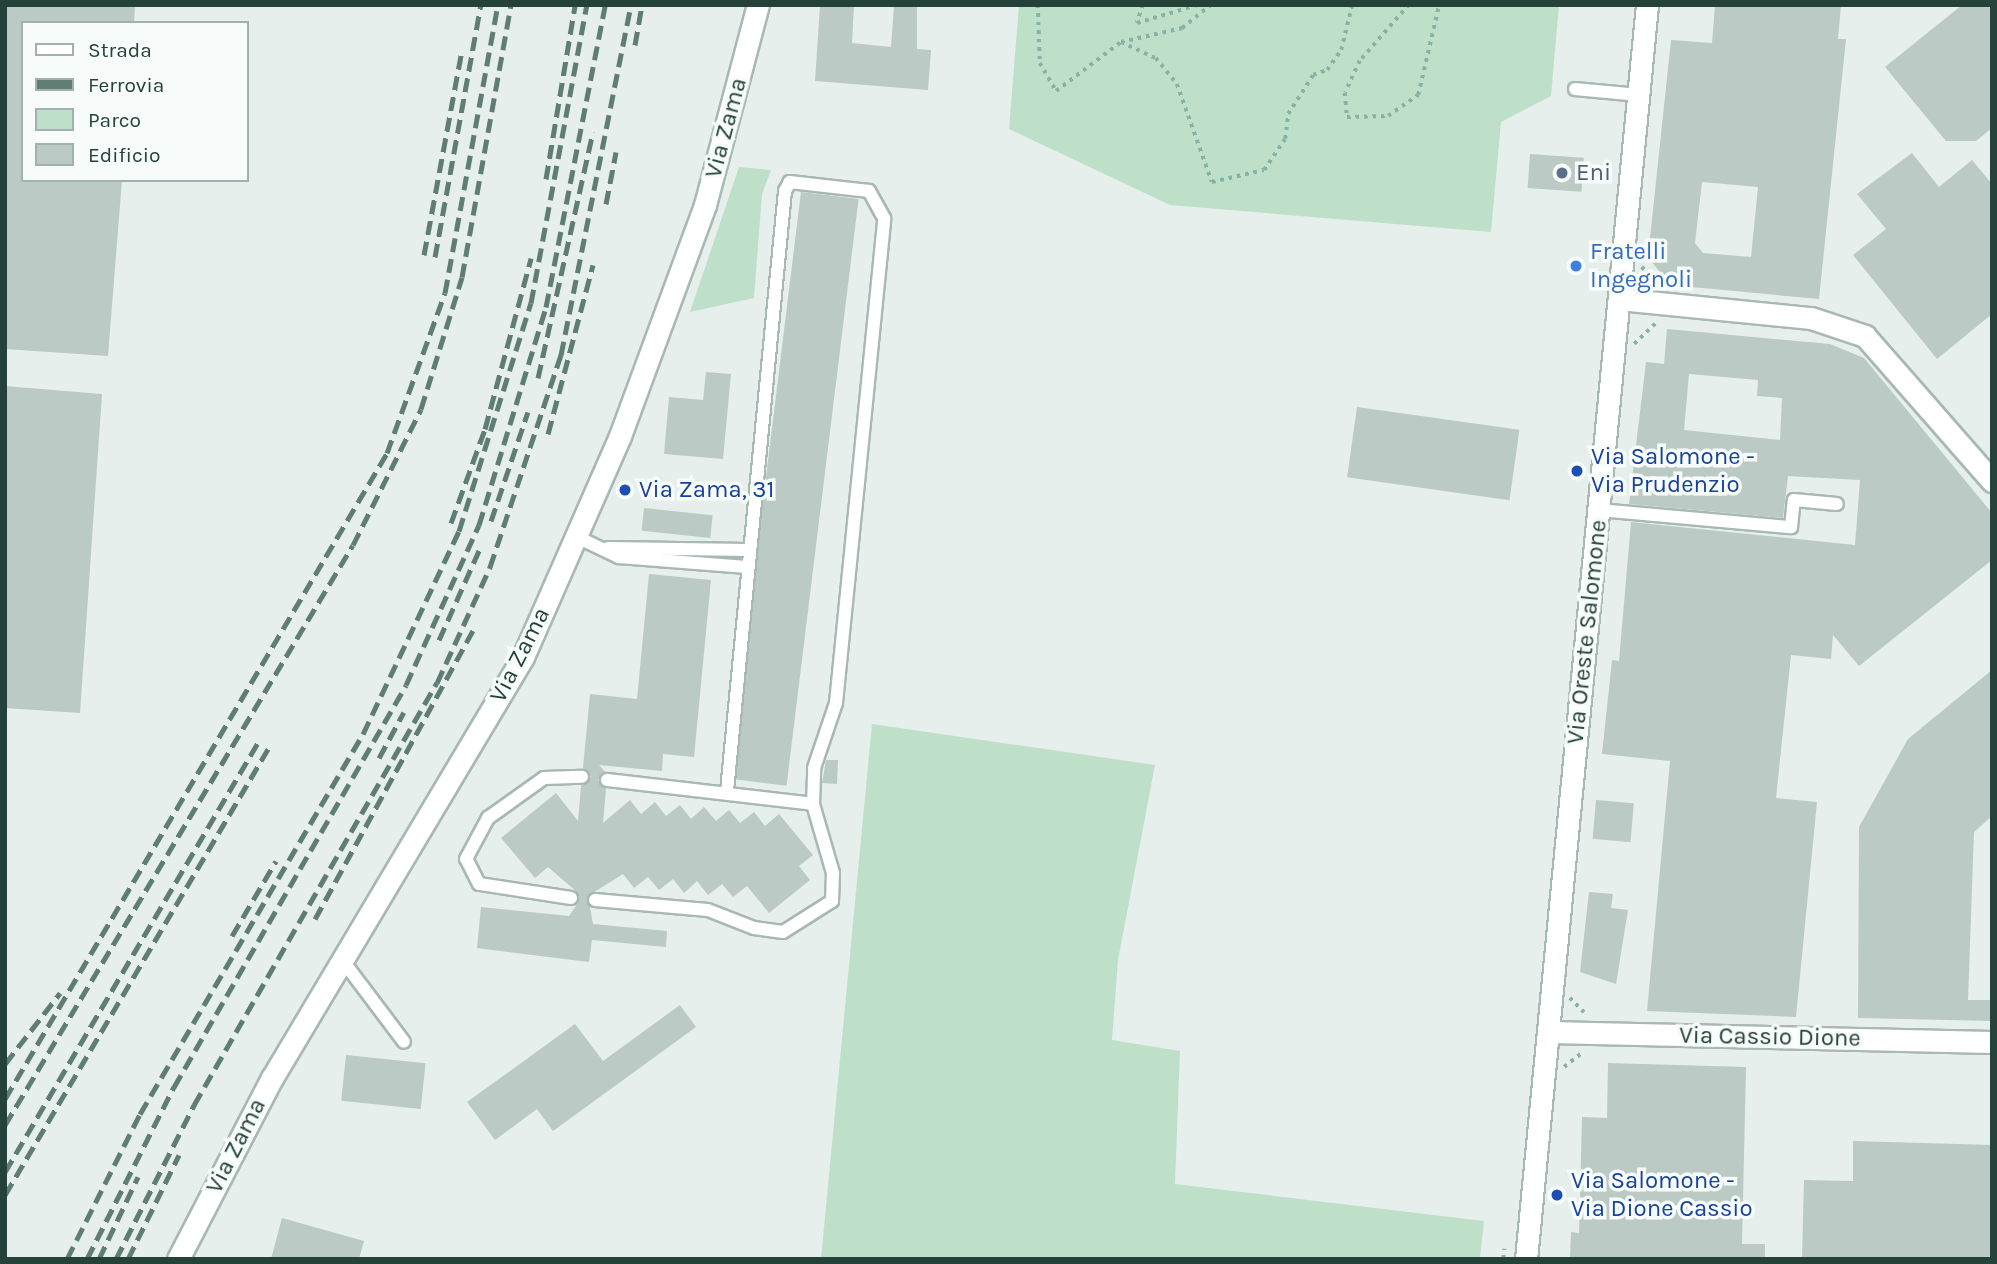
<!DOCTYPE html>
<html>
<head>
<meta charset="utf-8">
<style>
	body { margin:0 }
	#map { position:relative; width:1997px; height:1264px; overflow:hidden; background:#e6efeb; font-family:Karla,sans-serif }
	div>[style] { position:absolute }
	.green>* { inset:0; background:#bfe0c8 }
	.building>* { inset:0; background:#bbcac4; transform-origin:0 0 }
	.path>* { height:3.5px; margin-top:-1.75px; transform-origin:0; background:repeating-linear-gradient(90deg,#86b3a5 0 3.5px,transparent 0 8.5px) }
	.roads { filter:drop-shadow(2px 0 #a8b8b2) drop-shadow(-2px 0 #a8b8b2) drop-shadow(0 2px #a8b8b2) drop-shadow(0 -2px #a8b8b2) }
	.lane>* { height:12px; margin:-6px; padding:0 6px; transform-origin:6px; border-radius:6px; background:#fff }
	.street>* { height:21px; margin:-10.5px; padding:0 10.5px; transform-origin:10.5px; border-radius:10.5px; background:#fff }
	.rail>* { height:5px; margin-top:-2.5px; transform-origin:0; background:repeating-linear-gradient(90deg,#5f7d75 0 14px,transparent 0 21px) }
	.dots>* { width:19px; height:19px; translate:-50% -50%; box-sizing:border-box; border:4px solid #f7fbf9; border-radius:50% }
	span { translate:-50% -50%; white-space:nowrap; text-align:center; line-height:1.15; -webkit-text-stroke:7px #f7fbf9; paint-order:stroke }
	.street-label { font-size:24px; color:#24423a }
	.service-label { font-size:24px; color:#4e5e75 }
	.left { translate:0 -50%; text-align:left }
	.shop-label { font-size:24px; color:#366cbe }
	.transit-label { font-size:24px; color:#164399 }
	.frame { position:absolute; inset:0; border:7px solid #24423a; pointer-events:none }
	.legend { position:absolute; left:21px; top:21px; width:228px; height:161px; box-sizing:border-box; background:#f7fbf9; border:2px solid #a3b1ad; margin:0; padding:9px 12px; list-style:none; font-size:21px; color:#24423a }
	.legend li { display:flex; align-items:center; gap:14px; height:35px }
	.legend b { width:35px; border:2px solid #a3b1ad }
</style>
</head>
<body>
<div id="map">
	<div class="green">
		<div style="clip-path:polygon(1019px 5px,1559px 5px,1551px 96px,1501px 122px,1491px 232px,1170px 205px,1009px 129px)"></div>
		<div style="clip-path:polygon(739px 167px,771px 170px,762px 194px,754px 298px,690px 312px)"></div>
		<div style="clip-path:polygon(872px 724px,1155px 765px,1118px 960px,1112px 1040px,1180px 1051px,1175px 1184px,1484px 1221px,1480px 1259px,821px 1259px)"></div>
	</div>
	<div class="building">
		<div style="clip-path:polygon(5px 5px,135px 5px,134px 23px,23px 23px,23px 180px,122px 180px,108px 356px,5px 349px)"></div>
		<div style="clip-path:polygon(820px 5px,854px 5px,852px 43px,891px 47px,894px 5px,917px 5px,917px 49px,931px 50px,928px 90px,815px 81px)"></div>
		<div style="clip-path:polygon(evenodd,1715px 5px,1841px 5px,1838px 39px,1846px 39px,1819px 299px,1670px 285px,1648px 257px,1671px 40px,1712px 43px,1715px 5px,1702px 182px,1758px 187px,1751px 257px,1703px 253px,1695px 243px,1702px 182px)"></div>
		<div style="clip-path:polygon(1962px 5px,1992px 5px,1992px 128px,1976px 141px,1946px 141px,1885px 67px)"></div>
		<div style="clip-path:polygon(1912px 153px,1939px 187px,1972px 160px,1992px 184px,1992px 314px,1937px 359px,1853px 255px,1886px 229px,1857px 194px)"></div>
		<div style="left:1530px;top:154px;width:54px;height:34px;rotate:4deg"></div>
		<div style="left:801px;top:192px;width:58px;height:591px;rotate:7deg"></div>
		<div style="clip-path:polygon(evenodd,1667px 329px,1830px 344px,1864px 358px,1992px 513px,1992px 560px,1859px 666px,1833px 635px,1831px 659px,1791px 655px,1776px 798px,1817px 802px,1796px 1017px,1647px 1011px,1670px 761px,1602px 754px,1612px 660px,1619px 661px,1631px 522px,1855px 545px,1860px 480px,1788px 476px,1783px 518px,1629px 504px,1646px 362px,1664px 364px,1667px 329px,1689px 374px,1758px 380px,1757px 396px,1782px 398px,1780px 440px,1684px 430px,1689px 374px)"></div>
		<div style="clip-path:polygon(706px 372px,731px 374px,723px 459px,664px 454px,669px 397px,703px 400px)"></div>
		<div style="clip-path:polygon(5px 386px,102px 394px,80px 713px,5px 708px)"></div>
		<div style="left:1357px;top:407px;width:164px;height:71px;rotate:8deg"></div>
		<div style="left:644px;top:508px;width:69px;height:23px;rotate:6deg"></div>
		<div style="clip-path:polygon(649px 574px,711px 580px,694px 757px,663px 754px,662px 771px,599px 765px,605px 772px,598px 780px,606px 789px,603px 823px,630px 800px,641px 814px,655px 802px,666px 816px,680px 805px,691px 819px,704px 807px,716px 821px,729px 810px,740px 823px,754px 812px,765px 826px,779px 814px,813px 855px,799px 866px,810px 880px,769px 913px,747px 886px,733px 897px,722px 884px,708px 895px,697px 881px,684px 893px,673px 879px,659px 890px,648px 877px,634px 888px,623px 874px,588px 896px,593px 924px,667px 931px,666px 947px,592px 940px,589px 962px,477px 948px,481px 907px,569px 916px,578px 903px,577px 892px,548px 867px,535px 878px,501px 838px,556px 793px,578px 821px,581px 786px,591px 777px,583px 768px,590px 694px,637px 699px)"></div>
		<div style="clip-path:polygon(1992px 670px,1992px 816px,1974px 832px,1968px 1000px,1992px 1000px,1992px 1021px,1858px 1018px,1859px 827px,1908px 739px)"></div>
		<div style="clip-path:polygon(826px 760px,838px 760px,837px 784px,822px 783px)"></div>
		<div style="left:1596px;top:800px;width:38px;height:39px;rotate:5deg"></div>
		<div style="clip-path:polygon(1589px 892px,1613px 894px,1611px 908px,1628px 910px,1616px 984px,1580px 972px)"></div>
		<div style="clip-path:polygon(680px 1005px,696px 1027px,553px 1131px,537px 1109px,495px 1140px,467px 1102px,575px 1024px,603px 1061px)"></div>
		<div style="left:346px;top:1055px;width:80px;height:46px;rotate:6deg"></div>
		<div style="clip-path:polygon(1608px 1063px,1746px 1067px,1742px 1244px,1765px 1244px,1765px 1259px,1570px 1259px,1571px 1232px,1579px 1233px,1582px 1117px,1607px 1118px)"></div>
		<div style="clip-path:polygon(1853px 1141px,1992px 1145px,1992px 1259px,1802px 1259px,1804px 1180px,1853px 1181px)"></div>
		<div style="clip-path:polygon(282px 1218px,364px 1241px,359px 1259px,271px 1259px)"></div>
	</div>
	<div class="path">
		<div style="left:1038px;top:5px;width:58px;rotate:88deg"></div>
		<div style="left:1040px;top:63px;width:32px;rotate:60deg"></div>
		<div style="left:1056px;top:91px;width:81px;rotate:-37deg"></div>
		<div style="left:1121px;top:42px;width:63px;rotate:-12.9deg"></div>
		<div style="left:1182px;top:28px;width:36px;rotate:-39deg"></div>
		<div style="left:1143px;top:5px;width:19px;rotate:108deg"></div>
		<div style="left:1137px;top:23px;width:63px;rotate:-16.7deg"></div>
		<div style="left:1409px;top:5px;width:74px;rotate:131.2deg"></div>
		<div style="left:1360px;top:61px;width:35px;rotate:115deg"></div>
		<div style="left:1345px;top:93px;width:24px;rotate:85deg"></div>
		<div style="left:1347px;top:117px;width:41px;rotate:-1.4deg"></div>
		<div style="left:1388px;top:116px;width:37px;rotate:-35deg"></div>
		<div style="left:1418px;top:95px;width:92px;rotate:-76.9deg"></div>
		<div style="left:1121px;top:42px;width:38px;rotate:25deg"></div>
		<div style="left:1156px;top:58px;width:33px;rotate:51deg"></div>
		<div style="left:1177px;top:84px;width:104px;rotate:70.3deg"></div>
		<div style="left:1212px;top:182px;width:53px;rotate:-13deg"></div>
		<div style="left:1264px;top:170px;width:37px;rotate:-56deg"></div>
		<div style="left:1285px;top:139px;width:25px;rotate:-83deg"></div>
		<div style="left:1288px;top:114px;width:46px;rotate:-57.3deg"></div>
		<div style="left:1313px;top:75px;width:15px;rotate:-20deg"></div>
		<div style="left:1327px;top:70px;width:24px;rotate:-55deg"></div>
		<div style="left:1341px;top:50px;width:46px;rotate:-76.3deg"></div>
		<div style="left:1642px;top:267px;width:20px;rotate:49deg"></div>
		<div style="left:1634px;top:344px;width:30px;rotate:-44deg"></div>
		<div style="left:1570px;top:998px;width:20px;rotate:45deg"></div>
		<div style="left:1564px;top:1067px;width:24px;rotate:-38deg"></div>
		<div style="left:1503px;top:1259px;width:10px;rotate:-84deg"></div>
	</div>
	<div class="roads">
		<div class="lane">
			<div style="left:1575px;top:89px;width:64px;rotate:5.4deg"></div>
			<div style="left:1599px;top:510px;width:193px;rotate:5.1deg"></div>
			<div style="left:1791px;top:527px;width:27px;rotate:-84deg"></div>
			<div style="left:1794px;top:500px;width:43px;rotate:5.3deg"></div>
			<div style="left:577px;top:537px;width:47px;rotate:25.5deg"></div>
			<div style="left:619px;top:557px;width:128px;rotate:4.5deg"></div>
			<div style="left:608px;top:548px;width:141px;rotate:0.8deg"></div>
			<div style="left:607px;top:780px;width:207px;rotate:6.6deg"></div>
			<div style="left:571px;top:898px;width:93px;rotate:-171.3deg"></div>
			<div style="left:479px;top:884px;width:28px;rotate:-117deg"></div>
			<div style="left:466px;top:859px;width:47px;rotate:-61.8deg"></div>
			<div style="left:488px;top:818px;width:69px;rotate:-35.5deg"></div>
			<div style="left:544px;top:778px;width:38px;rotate:-2deg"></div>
			<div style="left:595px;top:900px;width:113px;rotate:5.1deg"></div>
			<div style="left:708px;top:910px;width:49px;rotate:21.4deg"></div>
			<div style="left:754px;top:928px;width:29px;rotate:8deg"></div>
			<div style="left:783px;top:932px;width:58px;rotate:-32.3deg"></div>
			<div style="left:832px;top:901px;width:28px;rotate:-88deg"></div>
			<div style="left:833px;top:873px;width:72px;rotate:-106.2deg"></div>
			<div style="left:813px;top:804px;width:36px;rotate:-88deg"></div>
			<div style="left:814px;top:768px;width:69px;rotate:-71.3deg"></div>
			<div style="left:836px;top:703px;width:487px;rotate:-84.3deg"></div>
			<div style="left:884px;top:218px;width:31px;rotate:-119deg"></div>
			<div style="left:869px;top:191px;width:80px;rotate:-173.5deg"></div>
			<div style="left:790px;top:182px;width:10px;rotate:119deg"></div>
			<div style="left:785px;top:191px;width:603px;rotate:95.52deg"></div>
			<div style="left:343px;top:961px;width:101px;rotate:53deg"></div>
		</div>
		<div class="street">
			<div style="left:1619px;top:299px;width:193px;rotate:5.7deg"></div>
			<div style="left:1811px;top:318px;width:57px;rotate:18.4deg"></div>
			<div style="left:1865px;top:336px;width:193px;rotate:48.8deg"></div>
			<div style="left:1548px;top:1032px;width:444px;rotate:1.3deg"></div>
			<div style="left:178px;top:1259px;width:204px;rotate:-62.6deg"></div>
			<div style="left:272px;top:1078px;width:490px;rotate:-59.2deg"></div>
			<div style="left:523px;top:657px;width:241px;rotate:-66.3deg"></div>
			<div style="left:620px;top:436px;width:246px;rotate:-69.8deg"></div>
			<div style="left:705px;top:205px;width:207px;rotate:-75.2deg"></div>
			<div style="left:1526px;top:1259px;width:1260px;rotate:-84.49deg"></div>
		</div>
	</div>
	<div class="rail">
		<div style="left:635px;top:45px;width:41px;rotate:-80.1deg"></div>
		<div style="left:546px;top:179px;width:176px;rotate:-80.5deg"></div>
		<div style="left:606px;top:204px;width:53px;rotate:-79.1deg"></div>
		<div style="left:424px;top:255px;width:209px;rotate:-79.5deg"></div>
		<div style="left:435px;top:257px;width:256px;rotate:-79.7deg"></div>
		<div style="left:538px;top:378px;width:252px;rotate:-77.4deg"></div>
		<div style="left:548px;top:434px;width:175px;rotate:-75.1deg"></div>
		<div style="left:491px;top:521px;width:115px;rotate:-71.3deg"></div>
		<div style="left:451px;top:523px;width:100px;rotate:-70.1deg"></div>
		<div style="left:485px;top:429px;width:177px;rotate:-74.9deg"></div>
		<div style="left:439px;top:640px;width:105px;rotate:-65.9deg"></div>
		<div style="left:379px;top:758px;width:52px;rotate:-61.5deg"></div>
		<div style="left:315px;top:919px;width:329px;rotate:-61.3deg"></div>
		<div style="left:232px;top:936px;width:87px;rotate:-59.6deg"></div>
		<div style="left:5px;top:1064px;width:90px;rotate:-52.2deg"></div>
		<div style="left:5px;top:1099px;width:750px;rotate:-59.4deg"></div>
		<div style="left:387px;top:453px;width:170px;rotate:-70.1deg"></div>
		<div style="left:445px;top:293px;width:293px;rotate:-79.6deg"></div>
		<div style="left:5px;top:1125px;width:676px;rotate:-59.04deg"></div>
		<div style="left:353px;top:545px;width:152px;rotate:-63.4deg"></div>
		<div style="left:421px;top:409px;width:138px;rotate:-72.7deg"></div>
		<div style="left:462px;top:277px;width:276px;rotate:-79.8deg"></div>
		<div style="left:5px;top:1172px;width:498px;rotate:-59.5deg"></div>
		<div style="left:5px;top:1195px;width:518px;rotate:-59.47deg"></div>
		<div style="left:67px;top:1259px;width:162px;rotate:-63.3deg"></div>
		<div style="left:140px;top:1114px;width:441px;rotate:-59.6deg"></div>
		<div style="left:363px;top:734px;width:225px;rotate:-64.7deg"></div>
		<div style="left:459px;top:531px;width:239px;rotate:-72.5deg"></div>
		<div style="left:531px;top:303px;width:303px;rotate:-79.4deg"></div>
		<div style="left:87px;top:1259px;width:193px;rotate:-63.2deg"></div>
		<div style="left:174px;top:1087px;width:464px;rotate:-60deg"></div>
		<div style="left:406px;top:685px;width:176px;rotate:-65.5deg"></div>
		<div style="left:479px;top:525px;width:228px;rotate:-72.9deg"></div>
		<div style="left:546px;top:307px;width:308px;rotate:-78.9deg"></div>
		<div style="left:99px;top:1259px;width:91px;rotate:-64.6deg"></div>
		<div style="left:116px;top:1259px;width:173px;rotate:-63.1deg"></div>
		<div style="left:194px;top:1105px;width:487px;rotate:-60.1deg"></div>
		<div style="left:437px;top:683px;width:128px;rotate:-65.4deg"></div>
		<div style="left:490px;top:567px;width:224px;rotate:-71.5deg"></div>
		<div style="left:561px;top:355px;width:357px;rotate:-78.7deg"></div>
		<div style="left:128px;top:1259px;width:116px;rotate:-63.9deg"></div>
	</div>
	<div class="dots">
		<div style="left:1562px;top:173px;background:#5c6f8a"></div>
		<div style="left:1576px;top:266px;background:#3f7fe0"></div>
		<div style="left:1577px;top:471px;background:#1a4fb4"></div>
		<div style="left:625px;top:490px;background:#1a4fb4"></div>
		<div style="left:1557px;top:1195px;background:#1a4fb4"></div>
	</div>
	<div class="street-label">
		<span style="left:726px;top:128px;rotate:-75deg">Via Zama</span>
		<span style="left:1587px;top:632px;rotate:-84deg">Via Oreste Salomone</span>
		<span style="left:520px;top:655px;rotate:-63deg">Via Zama</span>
		<span style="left:1770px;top:1037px;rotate:1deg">Via Cassio Dione</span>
		<span style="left:236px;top:1146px;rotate:-63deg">Via Zama</span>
	</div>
	<div class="service-label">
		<span class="left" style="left:1576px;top:173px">Eni</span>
	</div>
	<div class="shop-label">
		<span class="left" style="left:1590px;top:266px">Fratelli<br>Ingegnoli</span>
	</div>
	<div class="transit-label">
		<span class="left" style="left:1591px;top:471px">Via Salomone -<br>Via Prudenzio</span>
		<span class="left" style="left:639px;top:490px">Via Zama, 31</span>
		<span class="left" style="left:1571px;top:1195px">Via Salomone -<br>Via Dione Cassio</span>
	</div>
	<div class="frame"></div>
	<ul class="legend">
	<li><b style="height:9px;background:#fff"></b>Strada</li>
	<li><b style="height:9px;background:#5f7d75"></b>Ferrovia</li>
	<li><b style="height:19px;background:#bfe0c8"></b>Parco</li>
	<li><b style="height:19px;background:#bbcac4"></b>Edificio</li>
	</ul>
</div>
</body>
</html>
